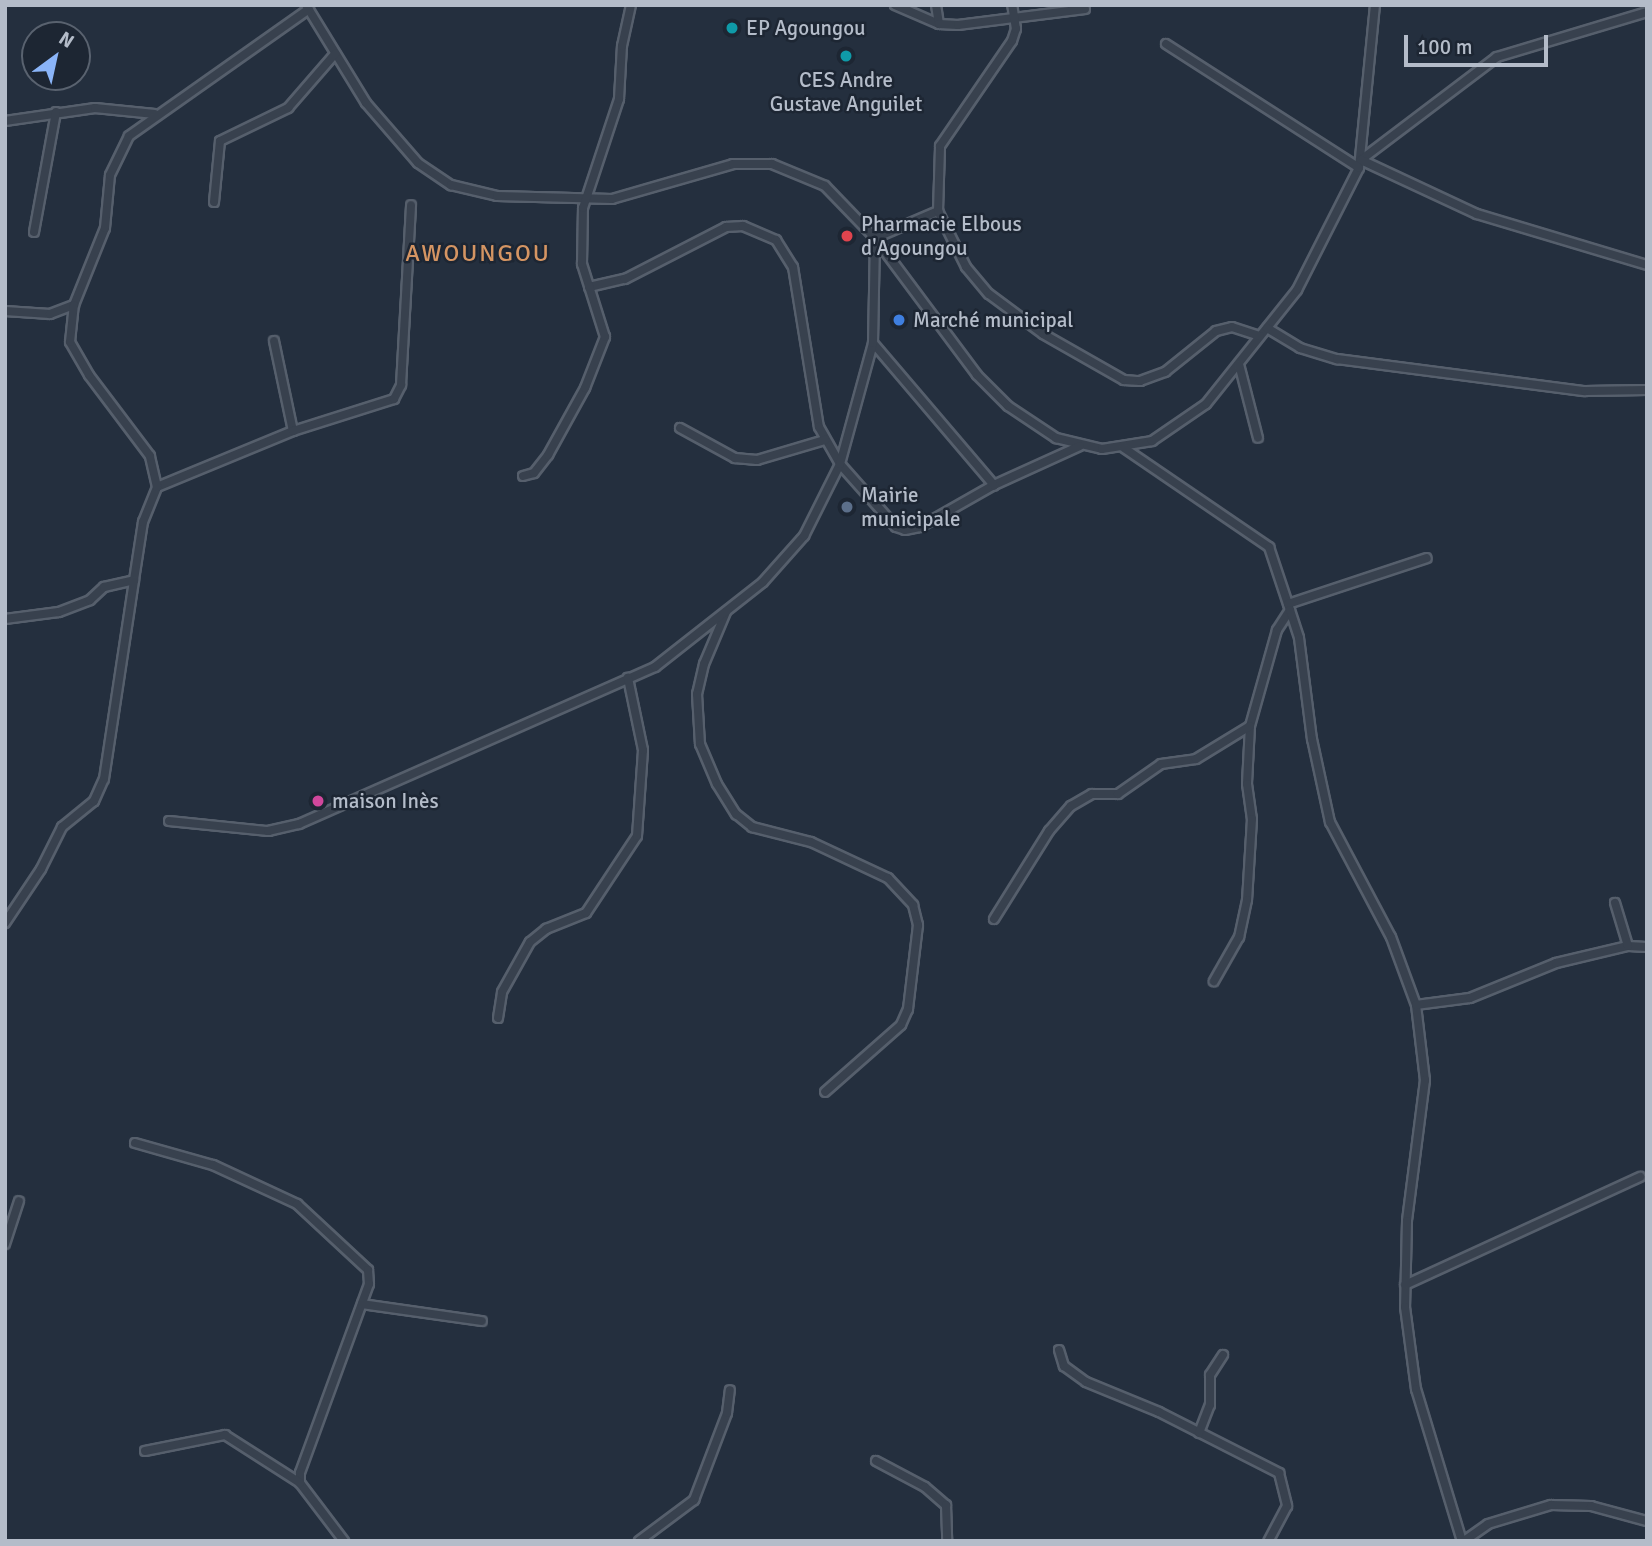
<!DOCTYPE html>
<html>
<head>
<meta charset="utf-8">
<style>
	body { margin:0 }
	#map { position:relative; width:1652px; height:1546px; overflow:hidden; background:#242f3e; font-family:Signika,sans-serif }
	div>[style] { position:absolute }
	.roads { filter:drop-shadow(2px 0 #565f6c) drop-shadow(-2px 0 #565f6c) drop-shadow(0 2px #565f6c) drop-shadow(0 -2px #565f6c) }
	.minor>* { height:8px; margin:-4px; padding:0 4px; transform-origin:4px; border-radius:4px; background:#38414e }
	.dots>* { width:19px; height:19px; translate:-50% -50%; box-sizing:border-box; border:4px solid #1d2633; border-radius:50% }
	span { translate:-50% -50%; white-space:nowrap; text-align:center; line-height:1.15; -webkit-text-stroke:5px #1d2633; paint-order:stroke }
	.poi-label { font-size:21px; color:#b4bcc9 }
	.left { translate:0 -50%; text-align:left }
	.quarter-label { font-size:24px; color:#d59563; letter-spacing:2px }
	.frame { position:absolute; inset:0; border:7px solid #b4bcc9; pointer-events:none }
	.north { position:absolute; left:21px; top:21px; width:70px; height:70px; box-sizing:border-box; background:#1d2633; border:2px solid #59626f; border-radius:50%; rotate:33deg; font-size:19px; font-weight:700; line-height:28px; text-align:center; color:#b4bcc9 }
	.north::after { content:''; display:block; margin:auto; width:24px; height:32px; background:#8ab4f8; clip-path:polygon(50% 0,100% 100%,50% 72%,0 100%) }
	.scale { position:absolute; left:1404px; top:35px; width:144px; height:32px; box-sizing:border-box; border:4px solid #b4bcc9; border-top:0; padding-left:9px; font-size:21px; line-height:24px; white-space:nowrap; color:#b4bcc9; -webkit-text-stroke:5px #1d2633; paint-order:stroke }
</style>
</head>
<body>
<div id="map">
	<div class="roads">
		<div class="minor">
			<div style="left:306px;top:5px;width:115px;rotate:58.5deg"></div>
			<div style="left:366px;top:103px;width:79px;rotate:49.1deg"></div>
			<div style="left:418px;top:163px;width:40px;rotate:34deg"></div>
			<div style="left:451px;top:185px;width:47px;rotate:13.4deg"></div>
			<div style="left:497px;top:196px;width:115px;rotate:1.5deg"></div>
			<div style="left:612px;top:199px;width:126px;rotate:-16.1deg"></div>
			<div style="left:733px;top:164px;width:39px"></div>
			<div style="left:772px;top:164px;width:57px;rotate:22.5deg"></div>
			<div style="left:825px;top:186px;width:72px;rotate:46.1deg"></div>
			<div style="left:875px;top:238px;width:171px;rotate:53.3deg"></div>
			<div style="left:977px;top:375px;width:44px;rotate:45deg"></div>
			<div style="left:1008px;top:406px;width:58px;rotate:33.7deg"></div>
			<div style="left:1056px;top:438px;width:47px;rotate:13.4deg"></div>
			<div style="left:1102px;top:449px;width:51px;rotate:-9.1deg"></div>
			<div style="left:1152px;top:441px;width:65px;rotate:-34.4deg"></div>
			<div style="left:1206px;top:404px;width:146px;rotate:-51.4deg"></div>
			<div style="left:1297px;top:290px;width:137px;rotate:-63.1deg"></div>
			<div style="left:1359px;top:168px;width:164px;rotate:-84.4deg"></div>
			<div style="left:895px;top:5px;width:48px;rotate:23.4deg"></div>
			<div style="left:936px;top:5px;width:19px;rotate:81deg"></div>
			<div style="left:939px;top:24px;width:19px;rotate:3deg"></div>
			<div style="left:958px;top:25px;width:128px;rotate:-7.2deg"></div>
			<div style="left:1647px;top:12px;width:157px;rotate:163.3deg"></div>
			<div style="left:1497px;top:57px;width:171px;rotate:142.9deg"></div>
			<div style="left:1361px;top:160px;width:128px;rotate:25deg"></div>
			<div style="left:1477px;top:214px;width:177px;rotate:16.7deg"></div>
			<div style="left:1166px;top:44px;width:229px;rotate:32.7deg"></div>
			<div style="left:5px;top:121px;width:91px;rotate:-8.2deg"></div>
			<div style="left:95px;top:108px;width:60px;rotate:5.7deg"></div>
			<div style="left:214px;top:202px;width:61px;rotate:-84.4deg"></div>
			<div style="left:220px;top:141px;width:76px;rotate:-25.9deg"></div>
			<div style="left:288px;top:108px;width:72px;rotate:-49deg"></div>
			<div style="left:938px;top:211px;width:63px;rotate:63.4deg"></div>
			<div style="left:966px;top:267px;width:35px;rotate:50deg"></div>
			<div style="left:989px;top:294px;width:67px;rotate:36.5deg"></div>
			<div style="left:1043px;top:334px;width:93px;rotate:29.6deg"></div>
			<div style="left:1124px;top:380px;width:16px;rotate:4deg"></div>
			<div style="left:1140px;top:381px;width:27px;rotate:-20deg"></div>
			<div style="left:1165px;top:372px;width:65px;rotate:-38.8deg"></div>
			<div style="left:1216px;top:331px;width:16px;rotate:-14deg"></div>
			<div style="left:1232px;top:327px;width:29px;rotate:18deg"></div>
			<div style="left:34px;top:232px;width:122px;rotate:-79.6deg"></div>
			<div style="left:589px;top:287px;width:37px;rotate:-13deg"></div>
			<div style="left:625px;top:279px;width:114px;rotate:-27.2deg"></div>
			<div style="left:726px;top:227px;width:17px;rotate:-3deg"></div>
			<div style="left:743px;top:226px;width:36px;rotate:23deg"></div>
			<div style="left:776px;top:240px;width:32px;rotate:58deg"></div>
			<div style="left:793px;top:267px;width:162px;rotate:80.8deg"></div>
			<div style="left:819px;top:427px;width:43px;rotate:60.4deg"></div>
			<div style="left:840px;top:464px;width:84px;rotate:48.4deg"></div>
			<div style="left:896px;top:527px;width:9px;rotate:18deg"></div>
			<div style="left:905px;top:530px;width:15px;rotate:-11deg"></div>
			<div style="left:920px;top:527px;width:85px;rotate:-29.6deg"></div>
			<div style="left:994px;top:485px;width:94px;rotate:-24.4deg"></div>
			<div style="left:5px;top:311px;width:45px;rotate:3.8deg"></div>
			<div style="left:50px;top:314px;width:26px;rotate:-21deg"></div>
			<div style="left:74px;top:305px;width:83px;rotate:-68.1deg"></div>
			<div style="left:105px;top:228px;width:53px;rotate:-84.6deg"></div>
			<div style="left:110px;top:175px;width:43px;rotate:-64deg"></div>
			<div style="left:129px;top:136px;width:220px;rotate:-35.2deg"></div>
			<div style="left:1267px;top:328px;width:39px;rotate:31deg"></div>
			<div style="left:1300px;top:348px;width:39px;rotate:17deg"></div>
			<div style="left:1337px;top:359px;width:250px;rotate:7.4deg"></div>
			<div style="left:1585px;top:391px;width:62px;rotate:-0.9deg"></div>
			<div style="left:274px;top:341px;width:92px;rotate:78.1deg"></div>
			<div style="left:873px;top:343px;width:187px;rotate:49.6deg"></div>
			<div style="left:1239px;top:364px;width:76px;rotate:75.6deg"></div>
			<div style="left:680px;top:428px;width:63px;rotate:28.6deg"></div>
			<div style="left:735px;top:458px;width:22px;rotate:5deg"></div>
			<div style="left:757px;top:460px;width:71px;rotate:-16.4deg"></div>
			<div style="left:1124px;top:448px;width:176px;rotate:34.3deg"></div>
			<div style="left:1269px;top:547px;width:66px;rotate:71.6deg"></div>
			<div style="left:1290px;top:610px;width:24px;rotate:123deg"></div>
			<div style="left:1277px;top:630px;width:100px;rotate:105.7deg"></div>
			<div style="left:1250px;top:726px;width:58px;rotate:93deg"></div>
			<div style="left:1247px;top:784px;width:35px;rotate:82deg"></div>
			<div style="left:1252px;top:819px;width:81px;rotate:93.5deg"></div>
			<div style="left:1247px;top:900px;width:38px;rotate:102deg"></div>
			<div style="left:1239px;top:937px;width:51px;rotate:119.6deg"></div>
			<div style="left:523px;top:476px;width:11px;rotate:-15deg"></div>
			<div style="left:534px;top:473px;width:23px;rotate:-52deg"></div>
			<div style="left:548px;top:455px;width:77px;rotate:-61.1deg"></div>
			<div style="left:585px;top:388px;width:55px;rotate:-68.6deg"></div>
			<div style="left:605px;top:337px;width:77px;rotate:-107.5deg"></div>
			<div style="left:582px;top:264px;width:56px;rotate:-89deg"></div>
			<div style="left:583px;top:208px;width:115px;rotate:-71.7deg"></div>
			<div style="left:619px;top:99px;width:53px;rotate:-86.8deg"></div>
			<div style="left:622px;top:46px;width:42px;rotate:-77.6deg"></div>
			<div style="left:157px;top:487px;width:147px;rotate:-22.4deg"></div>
			<div style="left:293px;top:431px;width:106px;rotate:-17.6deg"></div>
			<div style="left:394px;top:399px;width:16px;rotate:-63deg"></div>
			<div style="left:401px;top:385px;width:180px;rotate:-86.8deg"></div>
			<div style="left:1288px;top:604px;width:146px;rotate:-18.3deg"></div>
			<div style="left:1290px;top:610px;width:29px;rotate:72deg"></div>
			<div style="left:1299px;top:638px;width:102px;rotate:82.7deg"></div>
			<div style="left:1312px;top:739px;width:85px;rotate:77.8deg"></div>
			<div style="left:1330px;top:822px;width:130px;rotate:62.1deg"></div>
			<div style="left:1391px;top:937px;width:72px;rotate:69.8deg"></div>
			<div style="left:1416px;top:1005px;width:76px;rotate:83.2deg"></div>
			<div style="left:1425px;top:1080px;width:142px;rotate:97.3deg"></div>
			<div style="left:1407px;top:1221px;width:86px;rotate:91.3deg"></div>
			<div style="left:1405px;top:1307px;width:83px;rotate:82.4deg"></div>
			<div style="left:1416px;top:1389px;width:159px;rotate:73.2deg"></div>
			<div style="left:726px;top:612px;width:56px;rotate:112.9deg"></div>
			<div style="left:704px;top:664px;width:31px;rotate:103deg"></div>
			<div style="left:697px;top:694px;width:50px;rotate:86.6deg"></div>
			<div style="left:700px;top:744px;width:43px;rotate:67deg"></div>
			<div style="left:717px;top:784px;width:36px;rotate:58deg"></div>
			<div style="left:736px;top:814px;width:21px;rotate:39deg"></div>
			<div style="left:752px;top:827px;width:61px;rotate:14.3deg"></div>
			<div style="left:811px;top:842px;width:85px;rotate:25.1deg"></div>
			<div style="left:888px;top:878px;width:37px;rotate:47deg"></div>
			<div style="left:913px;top:905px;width:21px;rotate:76deg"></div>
			<div style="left:918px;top:925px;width:85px;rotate:96.8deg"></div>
			<div style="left:908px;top:1009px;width:17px;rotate:114deg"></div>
			<div style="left:901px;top:1025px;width:101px;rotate:138.6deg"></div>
			<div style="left:5px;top:619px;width:54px;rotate:-7.4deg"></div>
			<div style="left:59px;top:612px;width:33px;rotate:-21deg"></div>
			<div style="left:90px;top:600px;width:19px;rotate:-43deg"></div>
			<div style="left:104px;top:587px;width:31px;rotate:-13deg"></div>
			<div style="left:134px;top:580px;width:59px;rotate:-81.2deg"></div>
			<div style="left:143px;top:522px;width:38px;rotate:-68deg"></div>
			<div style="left:157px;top:487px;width:32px;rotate:-103deg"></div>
			<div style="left:150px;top:456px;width:101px;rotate:-127deg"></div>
			<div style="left:89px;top:375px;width:38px;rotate:-120deg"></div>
			<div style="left:70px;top:342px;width:37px;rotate:-84deg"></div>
			<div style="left:169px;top:821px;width:100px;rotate:5.8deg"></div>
			<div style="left:268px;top:831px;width:32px;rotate:-13deg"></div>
			<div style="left:299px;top:824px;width:389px;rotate:-23.8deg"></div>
			<div style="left:655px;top:667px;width:137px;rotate:-38.2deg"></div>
			<div style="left:763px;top:582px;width:62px;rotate:-48.3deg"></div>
			<div style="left:804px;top:536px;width:80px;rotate:-63.4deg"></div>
			<div style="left:840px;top:464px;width:125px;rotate:-74.7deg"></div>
			<div style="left:873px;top:343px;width:105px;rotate:-88.9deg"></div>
			<div style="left:875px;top:238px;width:69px;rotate:-23.2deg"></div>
			<div style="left:938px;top:211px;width:65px;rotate:-88.2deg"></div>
			<div style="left:940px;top:146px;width:127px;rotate:-55.6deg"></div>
			<div style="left:1012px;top:41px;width:13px;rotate:-72deg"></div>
			<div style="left:1016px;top:29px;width:24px;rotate:-99deg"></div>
			<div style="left:994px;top:919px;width:104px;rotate:-58deg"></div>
			<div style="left:1049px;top:831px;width:33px;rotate:-49deg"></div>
			<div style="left:1071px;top:806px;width:24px;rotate:-30deg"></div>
			<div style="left:1092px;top:794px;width:26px"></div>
			<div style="left:1118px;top:794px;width:52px;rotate:-34.9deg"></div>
			<div style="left:1161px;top:764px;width:35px;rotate:-8deg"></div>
			<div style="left:1196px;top:759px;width:63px;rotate:-31.4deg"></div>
			<div style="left:5px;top:923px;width:65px;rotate:-56.3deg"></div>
			<div style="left:41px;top:869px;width:47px;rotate:-63.4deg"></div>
			<div style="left:62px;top:827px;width:41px;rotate:-39.1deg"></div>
			<div style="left:94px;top:801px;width:24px;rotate:-66deg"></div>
			<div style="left:104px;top:779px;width:201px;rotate:-81.4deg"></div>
			<div style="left:1628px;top:946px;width:19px;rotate:3deg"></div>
			<div style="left:1416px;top:1005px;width:54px;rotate:-7.4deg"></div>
			<div style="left:1470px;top:998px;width:93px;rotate:-22.1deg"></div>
			<div style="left:1556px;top:963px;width:74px;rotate:-13.3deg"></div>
			<div style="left:1628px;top:946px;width:45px;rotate:-106.8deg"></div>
			<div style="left:498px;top:1018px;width:26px;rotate:-81deg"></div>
			<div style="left:502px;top:992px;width:57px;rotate:-60.8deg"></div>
			<div style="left:530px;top:942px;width:21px;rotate:-39deg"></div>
			<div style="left:546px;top:929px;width:43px;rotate:-21.8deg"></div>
			<div style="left:586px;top:913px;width:92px;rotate:-56.5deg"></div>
			<div style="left:637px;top:836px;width:86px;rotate:-86deg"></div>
			<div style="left:643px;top:750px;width:74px;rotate:-101.8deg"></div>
			<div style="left:135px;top:1143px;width:81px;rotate:15.8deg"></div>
			<div style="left:213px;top:1165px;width:93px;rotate:24.9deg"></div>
			<div style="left:297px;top:1204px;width:97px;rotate:42.9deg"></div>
			<div style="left:368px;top:1270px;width:14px;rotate:86deg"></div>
			<div style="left:369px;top:1284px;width:201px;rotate:110.1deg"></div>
			<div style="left:300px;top:1473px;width:10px;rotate:90deg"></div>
			<div style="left:300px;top:1483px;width:73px;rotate:52.8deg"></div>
			<div style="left:5px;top:1244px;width:45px;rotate:-72deg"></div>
			<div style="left:1405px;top:1285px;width:259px;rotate:-24.7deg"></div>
			<div style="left:362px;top:1304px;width:121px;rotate:8.1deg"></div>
			<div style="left:1059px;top:1350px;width:17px;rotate:73deg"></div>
			<div style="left:1064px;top:1366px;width:27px;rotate:36deg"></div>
			<div style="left:1086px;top:1382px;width:79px;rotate:22.3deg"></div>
			<div style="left:1159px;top:1412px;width:135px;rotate:26.9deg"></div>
			<div style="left:1279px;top:1473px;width:34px;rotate:76deg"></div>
			<div style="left:1287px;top:1506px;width:40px;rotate:118deg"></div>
			<div style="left:1199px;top:1433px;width:30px;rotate:-69deg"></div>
			<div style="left:1210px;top:1405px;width:30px;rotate:-90deg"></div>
			<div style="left:1210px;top:1375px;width:24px;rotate:-57deg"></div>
			<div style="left:145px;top:1451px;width:82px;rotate:-11.3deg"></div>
			<div style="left:225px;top:1435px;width:89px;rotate:32.6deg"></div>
			<div style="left:876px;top:1461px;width:55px;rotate:28deg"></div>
			<div style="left:925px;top:1487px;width:28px;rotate:41deg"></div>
			<div style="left:946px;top:1505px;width:36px;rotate:88deg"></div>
			<div style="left:639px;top:1541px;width:69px;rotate:-36.7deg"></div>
			<div style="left:694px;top:1500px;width:93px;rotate:-69.2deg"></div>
			<div style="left:727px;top:1413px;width:23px;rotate:-83deg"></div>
			<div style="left:1464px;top:1541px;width:29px;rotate:-35deg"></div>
			<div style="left:1488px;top:1524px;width:66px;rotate:-16.8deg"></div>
			<div style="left:1551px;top:1505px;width:40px;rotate:1.4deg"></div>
			<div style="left:1591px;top:1506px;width:58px;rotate:15deg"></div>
		</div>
	</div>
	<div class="dots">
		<div style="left:732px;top:28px;background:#0f9aa8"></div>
		<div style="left:846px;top:56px;background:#0f9aa8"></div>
		<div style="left:847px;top:236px;background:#e0444e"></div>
		<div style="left:899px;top:320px;background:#3f7fe0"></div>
		<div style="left:847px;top:507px;background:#5c6f8a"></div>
		<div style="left:318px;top:801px;background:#d1479c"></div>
	</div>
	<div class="poi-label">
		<span class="left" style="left:746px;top:28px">EP Agoungou</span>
		<span style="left:846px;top:92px">CES Andre<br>Gustave Anguilet</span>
		<span class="left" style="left:861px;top:236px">Pharmacie Elbous<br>d'Agoungou</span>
		<span class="left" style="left:913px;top:320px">Marché municipal</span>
		<span class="left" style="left:861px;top:507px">Mairie<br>municipale</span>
		<span class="left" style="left:332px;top:801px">maison Inès</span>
	</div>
	<div class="quarter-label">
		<span style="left:478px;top:254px">AWOUNGOU</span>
	</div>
	<div class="frame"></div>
	<div class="north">N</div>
	<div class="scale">100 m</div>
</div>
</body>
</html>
